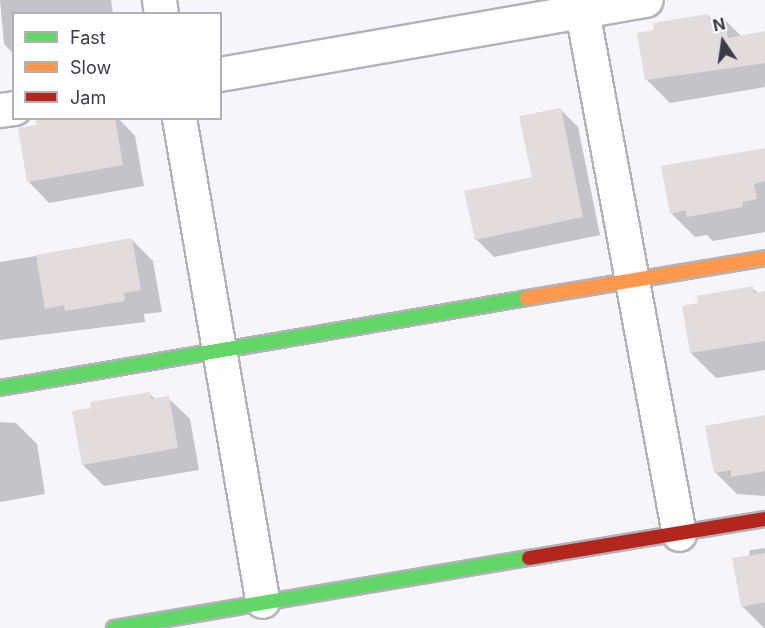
<!DOCTYPE html>
<html>
<head>
<meta charset="utf-8">
<style>
	body { margin:0 }
	#map { position:relative; width:765px; height:628px; overflow:hidden; background:#f5f5fa; font-family:Inter,sans-serif }
	div>[style] { position:absolute }
	.shadow>* { inset:0; background:#0003 }
	.building>* { inset:0; background:#e2dcdd }
	.roads { filter:drop-shadow(2px 0 #b3b2b9) drop-shadow(-2px 0 #b3b2b9) drop-shadow(0 2px #b3b2b9) drop-shadow(0 -2px #b3b2b9) }
	.street>* { height:33px; margin:-16.5px; padding:0 16.5px; transform-origin:16.5px; border-radius:16.5px; background:#fefefe }
	.fast>* { height:14px; margin:-7px; padding:0 7px; transform-origin:7px; border-radius:7px; background:#63d668 }
	.slow>* { height:14px; margin:-7px; padding:0 7px; transform-origin:7px; border-radius:7px; background:#ff974d }
	.jam>* { height:14px; margin:-7px; padding:0 7px; transform-origin:7px; border-radius:7px; background:#b3261e }
	span { translate:-50% -50%; white-space:nowrap; text-align:center; line-height:1.15; -webkit-text-stroke:4.5px #fff; paint-order:stroke }
	.legend { position:absolute; left:12px; top:12px; width:210px; height:108px; box-sizing:border-box; background:#fff; border:2px solid #b1b1b5; margin:0; padding:8px 10px; list-style:none; font-size:18px; color:#3d3b45 }
	.legend li { display:flex; align-items:center; gap:12px; height:30px }
	.legend b { width:30px; border:2px solid #b1b1b5 }
	.north { position:absolute; left:693px; top:12px; width:60px; height:60px; -webkit-text-stroke:4px #fff; paint-order:stroke; rotate:347deg; font-size:16px; font-weight:700; line-height:24px; text-align:center; color:#3d3b45 }
	.north::after { content:''; display:block; margin:auto; width:21px; height:27px; background:#3d3b45; clip-path:polygon(50% 0,100% 100%,50% 72%,0 100%) }
</style>
</head>
<body>
<div id="map">
	<div class="shadow">
		<div style="clip-path:polygon(0 0,111px 0,113px 14px,14px 14px,14px 54px,4px 44px)"></div>
		<div style="clip-path:polygon(708px 15px,713px 21px,724px 19px,742px 37px,765px 33px,765px 87px,670px 103px,647px 80px,639px 34px)"></div>
		<div style="clip-path:polygon(560px 109px,578px 127px,600px 235px,494px 257px,476px 239px,534px 178px)"></div>
		<div style="clip-path:polygon(47px 118px,118px 118px,135px 136px,144px 186px,49px 203px,28px 181px,38px 126px)"></div>
		<div style="clip-path:polygon(765px 148px,765px 232px,713px 241px,707px 235px,695px 237px,671px 213px)"></div>
		<div style="clip-path:polygon(132px 240px,153px 261px,162px 312px,144px 314px,145px 322px,0 340px,0 262px)"></div>
		<div style="clip-path:polygon(752px 288px,758px 293px,765px 292px,765px 370px,716px 378px,691px 353px,700px 304px)"></div>
		<div style="clip-path:polygon(150px 394px,156px 400px,168px 398px,190px 419px,199px 470px,104px 486px,83px 465px)"></div>
		<div style="clip-path:polygon(765px 417px,765px 496px,737px 494px,715px 472px)"></div>
		<div style="clip-path:polygon(0 422px,16px 423px,37px 444px,45px 494px,0 502px)"></div>
		<div style="clip-path:polygon(765px 548px,765px 628px,764px 628px,742px 606px,750px 550px)"></div>
	</div>
	<div class="building">
		<div style="clip-path:polygon(708px 14px,709px 20px,724px 17px,728px 38px,765px 31px,765px 63px,645px 80px,637px 33px,654px 30px,653px 23px)"></div>
		<div style="clip-path:polygon(561px 108px,583px 217px,475px 240px,464px 191px,532px 177px,519px 116px)"></div>
		<div style="clip-path:polygon(35px 118px,115px 118px,123px 165px,27px 182px,18px 128px,37px 125px)"></div>
		<div style="clip-path:polygon(765px 148px,765px 181px,754px 184px,757px 199px,743px 202px,743px 207px,687px 217px,686px 210px,670px 214px,661px 166px)"></div>
		<div style="clip-path:polygon(132px 238px,141px 290px,124px 293px,125px 301px,65px 311px,64px 305px,45px 309px,36px 255px)"></div>
		<div style="clip-path:polygon(753px 286px,754px 293px,765px 291px,765px 341px,690px 353px,682px 306px,698px 303px,697px 296px)"></div>
		<div style="clip-path:polygon(150px 392px,151px 399px,169px 396px,178px 448px,82px 465px,72px 411px,91px 408px,90px 402px)"></div>
		<div style="clip-path:polygon(765px 415px,765px 471px,731px 477px,731px 470px,714px 473px,705px 426px)"></div>
		<div style="clip-path:polygon(765px 553px,765px 602px,741px 607px,732px 558px)"></div>
	</div>
	<div class="roads">
		<div class="street">
			<div style="left:159px;top:0;width:14px;rotate:82deg"></div>
			<div style="left:580px;top:0;width:543px;rotate:79.5deg"></div>
			<div style="left:220px;top:74px;width:432px;rotate:-9.9deg"></div>
			<div style="left:0;top:110px;width:14px;rotate:-8deg"></div>
			<div style="left:179px;top:118px;width:490px;rotate:80.2deg"></div>
		</div>
		<div class="fast">
			<div style="left:0;top:388px;width:535px;rotate:-9.69deg"></div>
			<div style="left:114px;top:628px;width:421px;rotate:-9.6deg"></div>
		</div>
		<div class="slow">
			<div style="left:527px;top:298px;width:241px;rotate:-9.5deg"></div>
		</div>
		<div class="jam">
			<div style="left:529px;top:558px;width:239px;rotate:-9.4deg"></div>
		</div>
	</div>
	<ul class="legend">
	<li><b style="height:8px;background:#63d668"></b>Fast</li>
	<li><b style="height:8px;background:#ff974d"></b>Slow</li>
	<li><b style="height:8px;background:#b3261e"></b>Jam</li>
	</ul>
	<div class="north">N</div>
</div>
</body>
</html>
